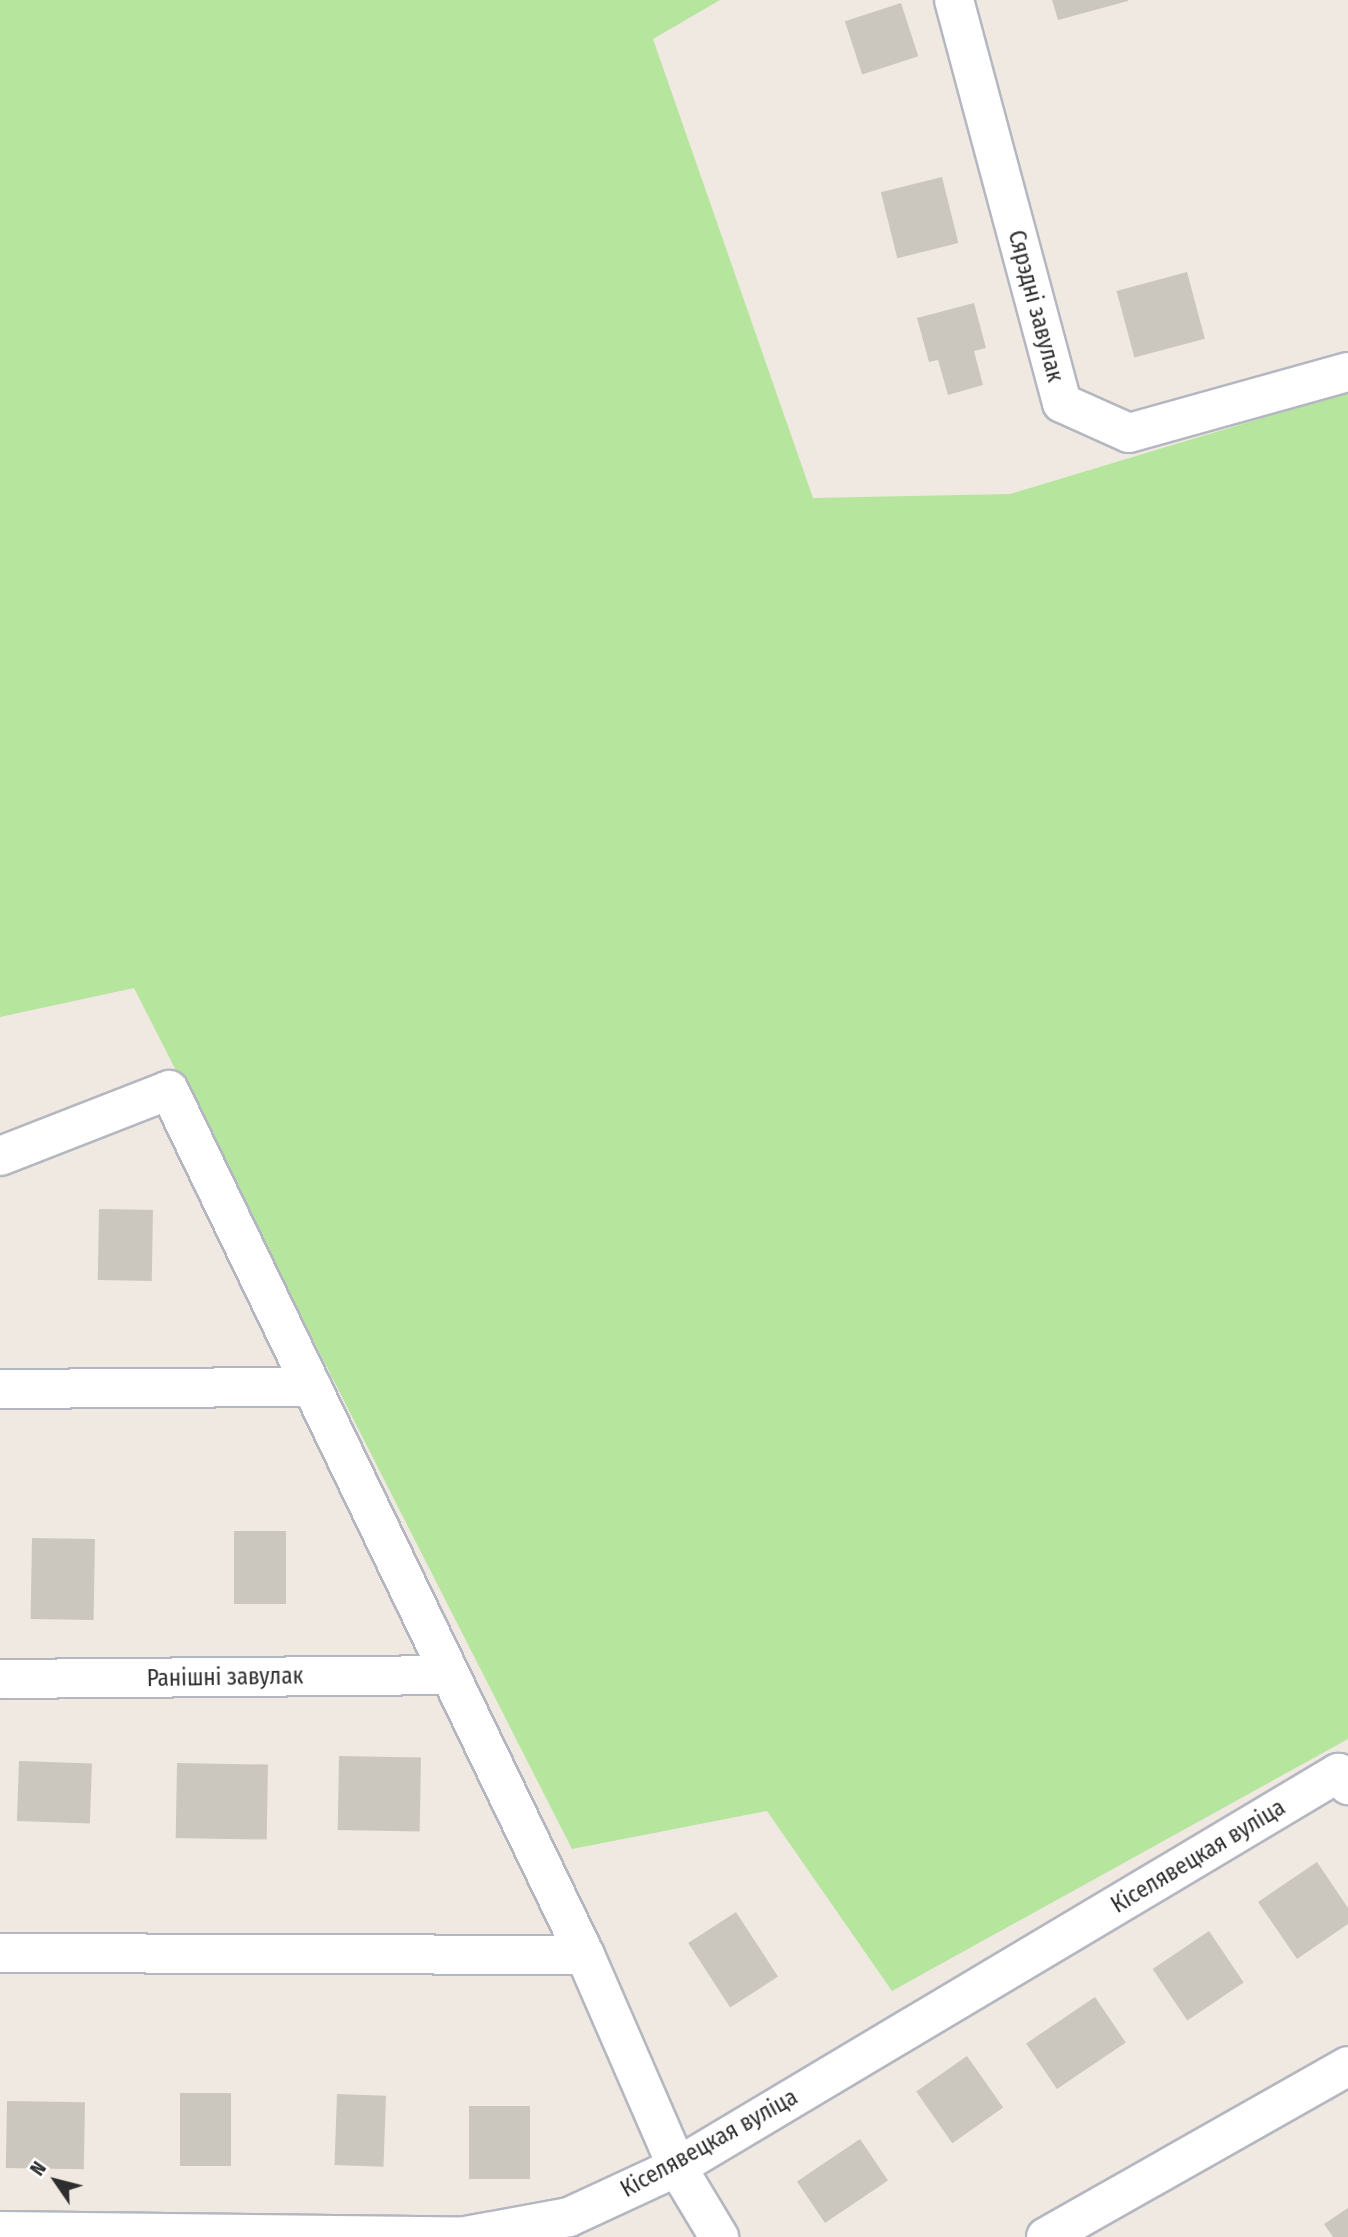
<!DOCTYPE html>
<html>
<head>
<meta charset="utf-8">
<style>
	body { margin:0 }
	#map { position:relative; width:1348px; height:2237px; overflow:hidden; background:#efe9e1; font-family:"Fira Sans Condensed",sans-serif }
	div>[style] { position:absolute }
	.green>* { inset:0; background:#b6e59e }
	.building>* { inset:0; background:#cbc7bf; transform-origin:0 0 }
	.roads { filter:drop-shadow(2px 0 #b4b7c1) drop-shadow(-2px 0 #b4b7c1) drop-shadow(0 2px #b4b7c1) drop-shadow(0 -2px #b4b7c1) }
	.minor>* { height:38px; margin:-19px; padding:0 19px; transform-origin:19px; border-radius:19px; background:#fff }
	span { translate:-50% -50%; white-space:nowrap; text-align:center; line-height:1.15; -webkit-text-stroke:5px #fff; paint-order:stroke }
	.street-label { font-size:23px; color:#2e2e2e }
	.north { position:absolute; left:21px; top:2146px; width:70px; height:70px; -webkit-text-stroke:5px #fff; paint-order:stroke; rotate:305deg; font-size:19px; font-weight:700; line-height:28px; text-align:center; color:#2e2e2e }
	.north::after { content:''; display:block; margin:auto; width:24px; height:32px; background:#2e2e2e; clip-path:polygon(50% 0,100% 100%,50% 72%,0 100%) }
</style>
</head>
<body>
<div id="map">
	<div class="green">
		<div style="clip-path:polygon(0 0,720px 0,653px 39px,813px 498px,1010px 494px,1348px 392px,1348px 1739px,892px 1991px,767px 1811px,572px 1849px,134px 988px,0 1017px)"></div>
	</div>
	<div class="building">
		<div style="clip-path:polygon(1052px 0,1128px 0,1128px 1px,1058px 20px)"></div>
		<div style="left:901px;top:3px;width:56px;height:59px;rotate:72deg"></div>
		<div style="left:942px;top:177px;width:68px;height:63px;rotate:76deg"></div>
		<div style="left:1187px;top:272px;width:69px;height:73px;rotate:75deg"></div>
		<div style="clip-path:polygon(974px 303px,986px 348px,974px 351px,983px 385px,948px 395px,938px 360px,929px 362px,917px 318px)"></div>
		<div style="left:99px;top:1209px;width:54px;height:71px;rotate:1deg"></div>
		<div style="left:234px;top:1531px;width:52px;height:73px"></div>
		<div style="left:32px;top:1538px;width:63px;height:81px;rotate:1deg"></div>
		<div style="left:339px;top:1756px;width:82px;height:74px;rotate:1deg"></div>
		<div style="left:19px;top:1761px;width:73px;height:60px;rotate:2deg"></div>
		<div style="left:177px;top:1763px;width:91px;height:75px;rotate:1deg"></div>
		<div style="clip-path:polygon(1317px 1862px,1348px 1908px,1348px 1924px,1297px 1959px,1258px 1902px)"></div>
		<div style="left:736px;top:1912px;width:77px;height:57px;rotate:57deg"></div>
		<div style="left:1209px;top:1931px;width:62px;height:68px;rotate:56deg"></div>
		<div style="left:1095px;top:1997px;width:55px;height:83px;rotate:56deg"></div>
		<div style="left:967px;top:2056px;width:63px;height:62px;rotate:55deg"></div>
		<div style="left:180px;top:2093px;width:51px;height:73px"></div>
		<div style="left:337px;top:2094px;width:49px;height:71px;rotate:2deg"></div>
		<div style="left:7px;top:2101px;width:78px;height:67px;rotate:1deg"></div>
		<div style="left:530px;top:2106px;width:73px;height:61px;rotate:90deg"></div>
		<div style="left:860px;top:2139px;width:50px;height:76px;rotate:56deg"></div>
		<div style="clip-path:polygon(1348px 2208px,1348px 2237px,1333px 2237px,1324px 2224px)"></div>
	</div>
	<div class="roads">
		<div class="minor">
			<div style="left:954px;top:0;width:417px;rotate:75deg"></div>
			<div style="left:1062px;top:403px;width:73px;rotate:24.1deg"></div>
			<div style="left:1129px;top:433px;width:227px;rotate:-15.6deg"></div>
			<div style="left:0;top:1156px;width:181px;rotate:-21.3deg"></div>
			<div style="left:169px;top:1090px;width:960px;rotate:64.32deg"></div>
			<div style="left:585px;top:1955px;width:231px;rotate:66.5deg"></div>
			<div style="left:677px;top:2167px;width:82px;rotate:59deg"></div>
			<div style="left:0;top:1389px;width:312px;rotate:-0.4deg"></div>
			<div style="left:0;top:1679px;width:450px;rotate:-0.5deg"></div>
			<div style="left:0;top:1953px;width:585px;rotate:0.2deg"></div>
			<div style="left:0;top:2231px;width:460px;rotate:0.7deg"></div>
			<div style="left:460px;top:2237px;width:111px;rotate:-10.4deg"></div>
			<div style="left:569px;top:2217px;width:119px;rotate:-24.8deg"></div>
			<div style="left:677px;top:2167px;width:770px;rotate:-30.8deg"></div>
			<div style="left:1338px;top:1773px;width:16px;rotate:50deg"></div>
			<div style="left:1046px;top:2237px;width:347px;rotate:-29.5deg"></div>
		</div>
	</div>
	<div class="street-label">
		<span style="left:1036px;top:306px;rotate:75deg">Сярэдні завулак</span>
		<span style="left:225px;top:1677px;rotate:-1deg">Ранішні завулак</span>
		<span style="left:1198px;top:1856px;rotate:-31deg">Кіселявецкая вуліца</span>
		<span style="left:709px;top:2143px;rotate:-29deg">Кіселявецкая вуліца</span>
	</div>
	<div class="north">N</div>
</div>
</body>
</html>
